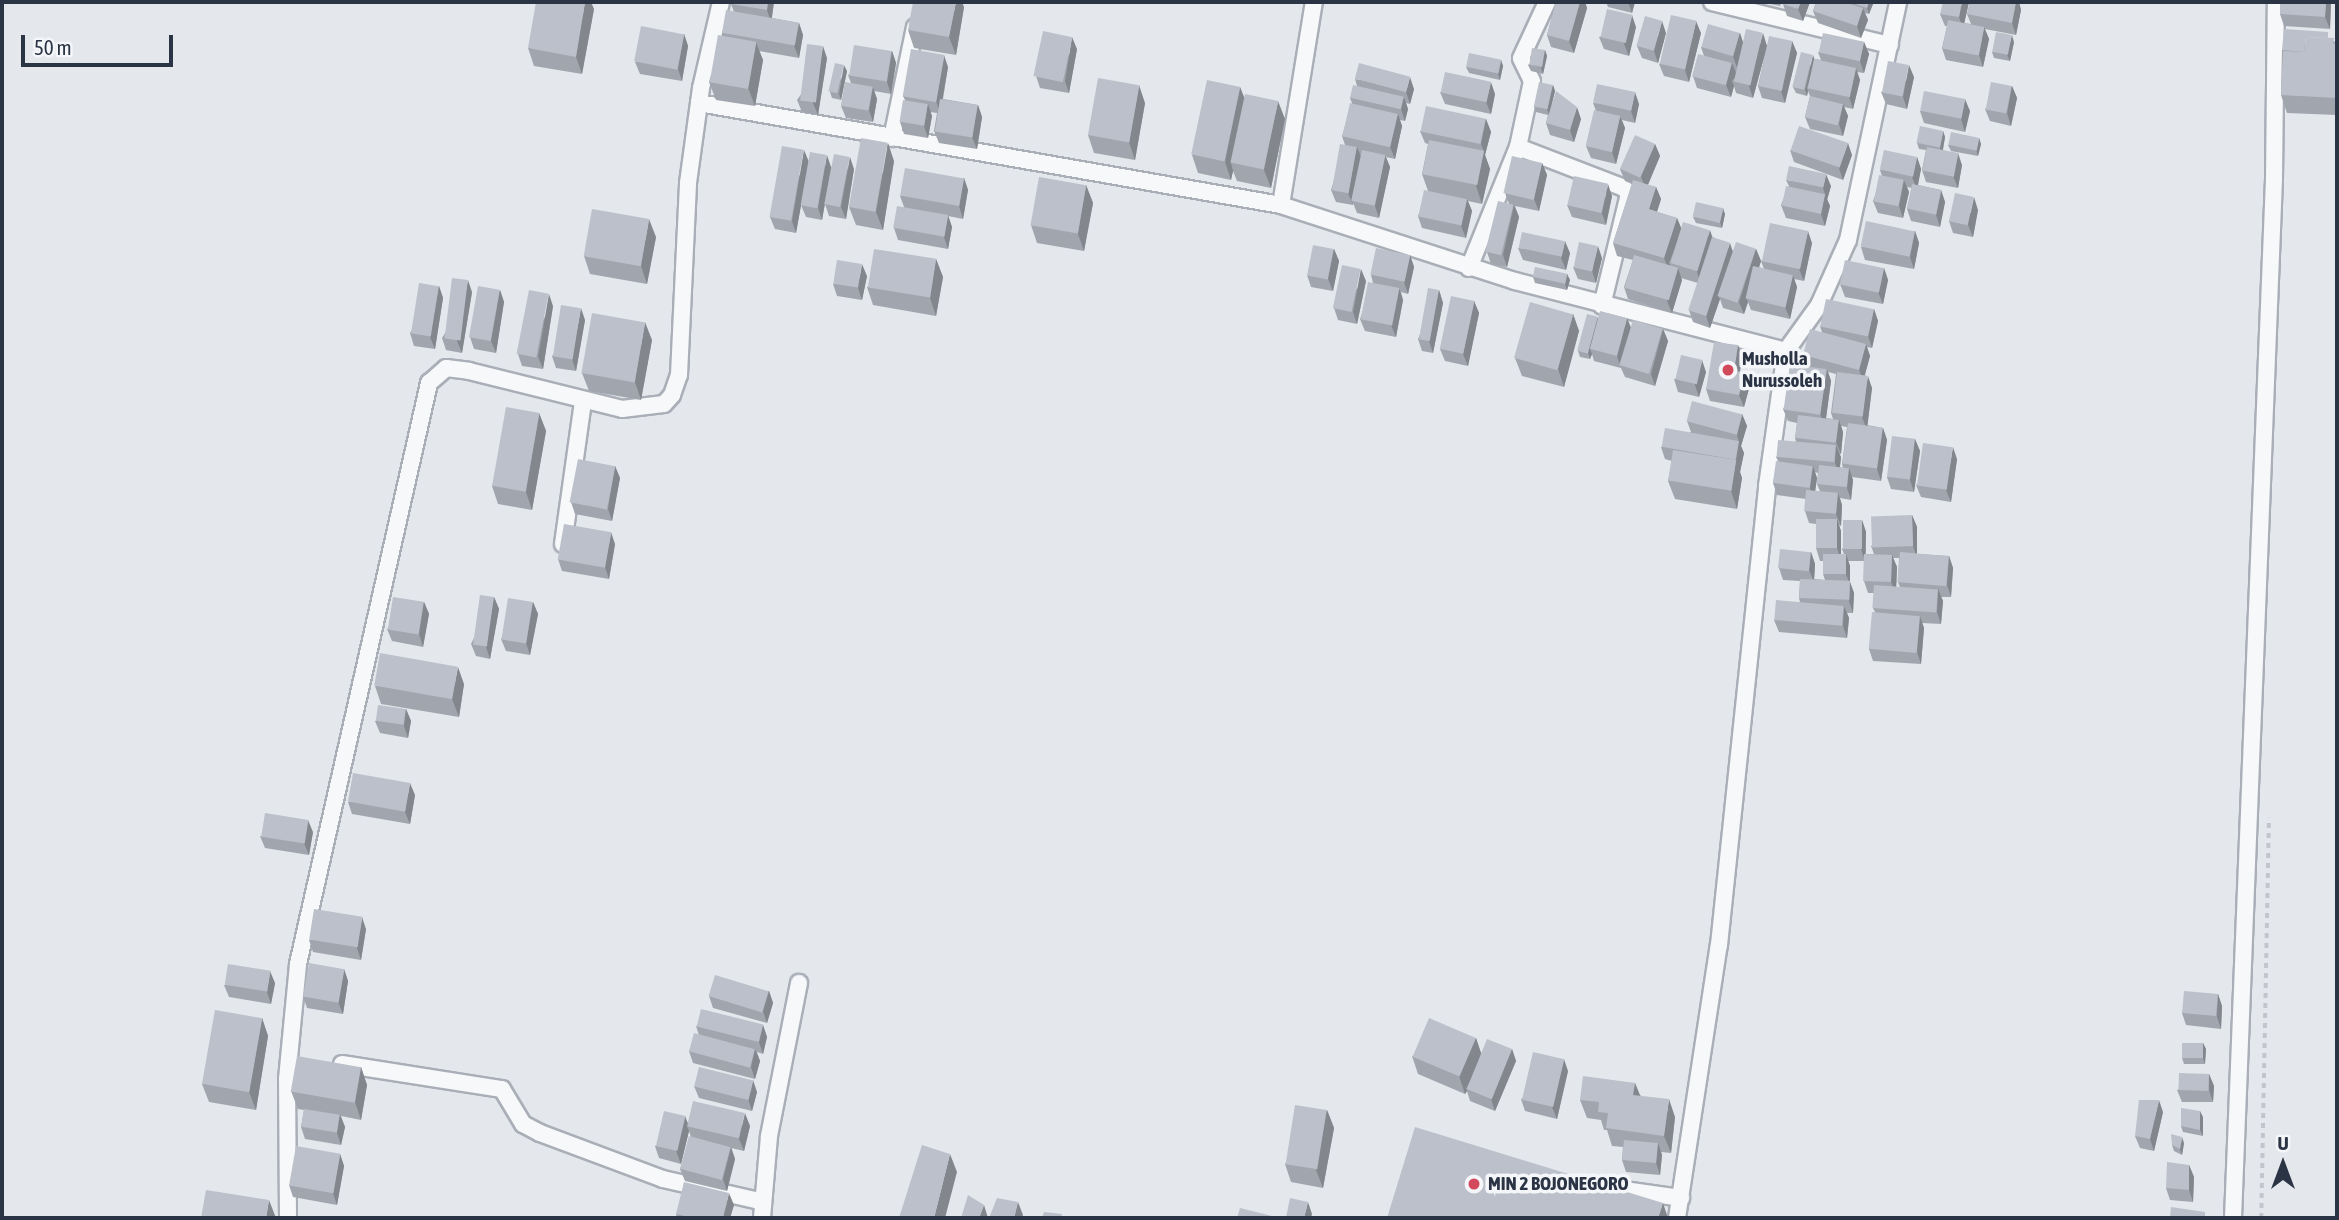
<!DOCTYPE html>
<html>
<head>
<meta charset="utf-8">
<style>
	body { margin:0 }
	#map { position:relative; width:2339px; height:1220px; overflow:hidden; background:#e4e7ec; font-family:"Asap Condensed",sans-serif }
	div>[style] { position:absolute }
	.path>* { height:3.5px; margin-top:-1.75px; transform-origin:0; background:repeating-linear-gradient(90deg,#c2c5cb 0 5px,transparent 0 10px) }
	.roads { filter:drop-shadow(2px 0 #a9aeb7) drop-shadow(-2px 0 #a9aeb7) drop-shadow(0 2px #a9aeb7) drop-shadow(0 -2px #a9aeb7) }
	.street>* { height:16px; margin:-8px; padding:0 8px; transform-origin:8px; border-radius:8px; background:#f7f8fa }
	.wall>* { inset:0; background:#a1a5ae }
	.shaded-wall>* { inset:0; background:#83868d }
	.building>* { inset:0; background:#bbc0ca; transform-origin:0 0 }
	.dots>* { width:19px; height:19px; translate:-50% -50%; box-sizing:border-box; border:4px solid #f4f6f9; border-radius:50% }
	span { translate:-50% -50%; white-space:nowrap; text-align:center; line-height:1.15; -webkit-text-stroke:7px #f4f6f9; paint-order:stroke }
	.poi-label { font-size:19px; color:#2b3445; font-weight:700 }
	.left { translate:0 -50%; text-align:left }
	.frame { position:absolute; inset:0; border:4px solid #2b3445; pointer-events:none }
	.north { position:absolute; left:2248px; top:1129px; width:70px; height:70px; -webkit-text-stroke:5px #f4f6f9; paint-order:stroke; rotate:0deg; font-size:19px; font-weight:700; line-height:28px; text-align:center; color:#2b3445 }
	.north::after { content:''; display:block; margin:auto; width:24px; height:32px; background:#2b3445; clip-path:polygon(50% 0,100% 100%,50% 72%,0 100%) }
	.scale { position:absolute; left:21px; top:35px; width:152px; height:32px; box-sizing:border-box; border:4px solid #2b3445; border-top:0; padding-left:9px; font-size:21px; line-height:24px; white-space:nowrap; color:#2b3445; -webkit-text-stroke:5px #f4f6f9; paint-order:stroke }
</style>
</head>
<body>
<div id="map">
	<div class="path">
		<div style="left:2261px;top:1218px;width:400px;rotate:-88.9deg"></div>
	</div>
	<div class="roads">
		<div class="street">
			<div style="left:1712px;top:2px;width:183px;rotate:13.6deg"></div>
			<div style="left:699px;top:103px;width:591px;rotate:9.94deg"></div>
			<div style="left:1281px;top:205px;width:246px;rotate:18deg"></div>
			<div style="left:1515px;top:281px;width:280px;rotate:14.5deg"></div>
			<div style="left:892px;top:138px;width:113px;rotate:-78.3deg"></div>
			<div style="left:1518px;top:147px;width:67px;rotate:-78deg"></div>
			<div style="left:1532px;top:81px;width:25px;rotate:-116deg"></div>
			<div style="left:1521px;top:58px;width:62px;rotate:-65.1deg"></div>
			<div style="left:1281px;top:205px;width:206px;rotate:-80.8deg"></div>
			<div style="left:1469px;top:268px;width:131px;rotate:-68deg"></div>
			<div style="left:1518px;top:147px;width:114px;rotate:21.1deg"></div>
			<div style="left:1624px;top:188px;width:8px;rotate:50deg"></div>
			<div style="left:1629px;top:194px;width:115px;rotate:103.6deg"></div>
			<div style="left:563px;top:544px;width:144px;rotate:-82deg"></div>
			<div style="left:342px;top:1064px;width:162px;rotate:8.9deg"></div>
			<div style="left:502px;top:1089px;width:41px;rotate:59deg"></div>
			<div style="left:523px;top:1124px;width:19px;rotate:28deg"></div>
			<div style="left:540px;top:1133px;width:131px;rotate:20.5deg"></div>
			<div style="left:663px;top:1179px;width:99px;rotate:12.8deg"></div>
			<div style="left:1604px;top:1187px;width:78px;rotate:8.1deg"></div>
			<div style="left:288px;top:1218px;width:139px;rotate:-90.4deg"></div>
			<div style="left:287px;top:1079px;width:116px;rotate:-84.5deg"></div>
			<div style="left:298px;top:964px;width:596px;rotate:-77.29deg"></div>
			<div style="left:429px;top:383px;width:23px;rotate:-41deg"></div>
			<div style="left:446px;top:368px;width:23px;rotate:7deg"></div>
			<div style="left:469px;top:371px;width:158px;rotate:13.9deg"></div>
			<div style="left:622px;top:409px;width:42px;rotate:-6.8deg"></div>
			<div style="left:664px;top:404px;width:12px;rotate:-48deg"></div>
			<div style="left:672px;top:395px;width:21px;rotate:-71deg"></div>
			<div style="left:679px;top:375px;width:192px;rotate:-87.3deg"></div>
			<div style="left:688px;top:183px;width:96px;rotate:-82.2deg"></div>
			<div style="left:701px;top:88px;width:88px;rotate:-76.9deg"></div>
			<div style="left:762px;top:1218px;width:82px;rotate:-85.1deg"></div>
			<div style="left:769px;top:1136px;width:156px;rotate:-78.9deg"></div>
			<div style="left:1677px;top:1218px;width:276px;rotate:-81.3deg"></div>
			<div style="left:1719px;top:945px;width:462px;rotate:-84deg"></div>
			<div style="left:1767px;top:486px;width:136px;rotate:-82deg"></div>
			<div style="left:1786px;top:351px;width:57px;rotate:-54.3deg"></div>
			<div style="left:1819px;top:305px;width:71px;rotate:-66deg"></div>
			<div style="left:1848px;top:240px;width:243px;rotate:-78.1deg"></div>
			<div style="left:2233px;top:1218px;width:1040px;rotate:-87.74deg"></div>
			<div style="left:2274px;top:179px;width:177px;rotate:-89.4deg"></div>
		</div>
	</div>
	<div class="wall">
		<div style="clip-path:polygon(774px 2px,772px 18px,799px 23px,803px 35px,799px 58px,759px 51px,763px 60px,755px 106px,716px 100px,709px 82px,723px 36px,722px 33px,734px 12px,731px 4px)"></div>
		<div style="clip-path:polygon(1556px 2px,1585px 2px,1587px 8px,1574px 53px,1551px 47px,1547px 35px)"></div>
		<div style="clip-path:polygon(1606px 2px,1635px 2px,1632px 13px,1608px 7px)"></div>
		<div style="clip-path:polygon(1760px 2px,1782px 2px,1780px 6px)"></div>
		<div style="clip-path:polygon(1784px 2px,1810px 2px,1803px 21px,1787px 16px,1783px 4px)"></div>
		<div style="clip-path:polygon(1816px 2px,1872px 2px,1873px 4px,1869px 14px,1865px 13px,1868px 20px,1861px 38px,1818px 23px,1813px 11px)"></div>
		<div style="clip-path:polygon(1969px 2px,1964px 23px,1971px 24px,1967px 14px,1970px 2px,2019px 2px,2021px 10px,2016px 35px,1985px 29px,1989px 39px,1983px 67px,1946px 60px,1942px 48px,1947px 26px,1945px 26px,1940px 14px)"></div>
		<div style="clip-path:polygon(2280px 2px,2331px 2px,2330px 29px,2284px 26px,2280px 14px)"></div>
		<div style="clip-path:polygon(964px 7px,956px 55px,914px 48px,908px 30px)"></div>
		<div style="clip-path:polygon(594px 9px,582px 74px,534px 66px,528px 48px)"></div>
		<div style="clip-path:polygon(1636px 27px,1629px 56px,1604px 49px,1599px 37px)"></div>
		<div style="clip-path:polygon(1666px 33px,1658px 63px,1642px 58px,1637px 46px)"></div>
		<div style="clip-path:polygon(1701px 33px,1689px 82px,1664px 76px,1659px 64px)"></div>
		<div style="clip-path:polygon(1740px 33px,1743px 42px,1767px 45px,1792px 41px,1797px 53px,1785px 103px,1762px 98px,1758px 86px,1766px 51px,1753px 98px,1736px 93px,1734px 86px,1731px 97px,1697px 88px,1693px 76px,1704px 56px,1701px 47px)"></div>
		<div style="clip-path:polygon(684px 34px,688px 46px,682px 81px,640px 74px,635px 62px)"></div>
		<div style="clip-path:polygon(2330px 38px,2337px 44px,2337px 115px,2287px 113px,2281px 95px,2282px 50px)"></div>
		<div style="clip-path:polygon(1864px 42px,1869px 54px,1864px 73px,1857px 72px,1860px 80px,1853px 109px,1844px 107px,1848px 116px,1843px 136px,1810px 129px,1805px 117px,1810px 96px,1808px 91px,1807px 96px,1796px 93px,1793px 87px,1815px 59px,1821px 60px,1818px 52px)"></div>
		<div style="clip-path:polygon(2014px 42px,2010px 61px,1994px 58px,1992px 52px)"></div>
		<div style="clip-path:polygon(1077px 49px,1069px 93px,1040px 88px,1036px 76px)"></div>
		<div style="clip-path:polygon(1545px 50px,1547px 56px,1543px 74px,1531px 71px,1528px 65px)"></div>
		<div style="clip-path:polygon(892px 51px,896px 63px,891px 94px,874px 91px,877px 99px,873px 122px,846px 118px,841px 106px,851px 83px,848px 75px)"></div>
		<div style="clip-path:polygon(827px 58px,818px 115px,802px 112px,797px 100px)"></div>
		<div style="clip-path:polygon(1501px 60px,1503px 66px,1500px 80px,1469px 73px,1466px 67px)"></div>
		<div style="clip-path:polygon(948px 67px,943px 99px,978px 105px,982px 117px,977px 149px,939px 143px,934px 131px,937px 113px,930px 112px,932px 116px,928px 138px,904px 134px,900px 122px,905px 100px,903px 96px)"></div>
		<div style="clip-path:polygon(847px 71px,841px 100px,832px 98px,830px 92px)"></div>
		<div style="clip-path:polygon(1914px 77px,1907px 109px,1886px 104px,1881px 92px)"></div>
		<div style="clip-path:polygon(1355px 79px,1414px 89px,1410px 104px,1406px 103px,1408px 109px,1405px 121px,1400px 120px,1402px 126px,1395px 159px,1386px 157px,1390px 167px,1379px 218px,1357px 213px,1353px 203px,1353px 205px,1336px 202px,1331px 190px,1345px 145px,1342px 136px,1352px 103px,1350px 98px,1357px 86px)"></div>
		<div style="clip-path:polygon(1553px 85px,1555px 91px,1552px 103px,1581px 119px,1574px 142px,1550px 135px,1546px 123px,1548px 115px,1536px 112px,1534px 106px)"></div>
		<div style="clip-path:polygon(2012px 86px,2017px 98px,2011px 126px,1990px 121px,1985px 109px)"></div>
		<div style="clip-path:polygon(1240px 87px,1244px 97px,1285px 119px,1271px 188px,1237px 181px,1233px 171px,1231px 180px,1198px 173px,1192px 155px)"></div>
		<div style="clip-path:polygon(1440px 92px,1495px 94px,1491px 114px,1445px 104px)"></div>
		<div style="clip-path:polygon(1145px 103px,1135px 160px,1094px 153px,1088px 135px)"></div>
		<div style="clip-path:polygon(1593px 103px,1639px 104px,1635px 123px,1622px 120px,1625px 128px,1616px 164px,1591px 158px,1586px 146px,1596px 111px)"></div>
		<div style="clip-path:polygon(1920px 111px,1970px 111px,1965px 132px,1924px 123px)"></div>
		<div style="clip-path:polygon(1486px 119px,1491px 132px,1485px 155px,1490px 169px,1482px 204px,1468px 201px,1472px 211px,1466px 238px,1422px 228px,1418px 216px,1428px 191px,1422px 174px,1428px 144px,1425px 143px,1420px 131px)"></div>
		<div style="clip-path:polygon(1943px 131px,1945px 137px,1943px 150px,1962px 165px,1958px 188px,1926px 182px,1922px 170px,1926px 150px,1919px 149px,1917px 143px)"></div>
		<div style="clip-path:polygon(1979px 138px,1981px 144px,1978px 156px,1951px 151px,1948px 145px)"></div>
		<div style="clip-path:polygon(1655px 144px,1660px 156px,1648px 185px,1656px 187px,1661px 199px,1657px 212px,1677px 218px,1681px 228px,1713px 237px,1733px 251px,1756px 249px,1761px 261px,1759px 267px,1764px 269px,1761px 261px,1812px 243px,1804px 281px,1794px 279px,1797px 287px,1790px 319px,1751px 310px,1748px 302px,1744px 314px,1723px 308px,1720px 299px,1710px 328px,1693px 322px,1689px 310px,1698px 283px,1681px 278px,1682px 280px,1672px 313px,1628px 299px,1624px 287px,1633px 260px,1617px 256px,1613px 243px,1632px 184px,1625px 181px,1620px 169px)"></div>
		<div style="clip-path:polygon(1790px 150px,1852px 155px,1843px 180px,1794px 162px)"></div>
		<div style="clip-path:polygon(1917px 157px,1921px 169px,1918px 185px,1941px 190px,1945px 202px,1940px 227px,1911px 221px,1907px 209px,1912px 188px,1907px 187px,1909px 192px,1903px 218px,1878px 213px,1873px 201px,1882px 176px,1880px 170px)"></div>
		<div style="clip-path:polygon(894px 161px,883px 230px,856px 225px,849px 207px)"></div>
		<div style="clip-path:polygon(809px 162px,831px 167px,854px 169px,846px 219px,829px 216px,825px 204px,822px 220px,806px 217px,801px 205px,806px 176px,796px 233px,775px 229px,770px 217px)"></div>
		<div style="clip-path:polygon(1542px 163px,1547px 175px,1539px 211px,1515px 206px,1519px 217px,1507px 267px,1491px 264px,1487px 252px,1509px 204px,1505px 193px)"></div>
		<div style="clip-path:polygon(964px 178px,968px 190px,963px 219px,948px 216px,952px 227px,948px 249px,898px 240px,894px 228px,904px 207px,900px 196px)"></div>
		<div style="clip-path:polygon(1786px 180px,1831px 186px,1827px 200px,1830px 206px,1825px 226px,1786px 218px,1781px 205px,1789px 186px)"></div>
		<div style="clip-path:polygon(1086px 185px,1093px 203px,1084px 251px,1037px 243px,1031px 225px)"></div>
		<div style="clip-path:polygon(1612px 196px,1606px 225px,1572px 217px,1567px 205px)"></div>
		<div style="clip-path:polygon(1978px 210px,1973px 237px,1953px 233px,1949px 221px)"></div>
		<div style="clip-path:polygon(1725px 214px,1722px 228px,1696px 223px,1693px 217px)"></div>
		<div style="clip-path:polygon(1915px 231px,1919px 243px,1914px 269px,1865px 260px,1861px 247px)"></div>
		<div style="clip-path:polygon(656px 237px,647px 284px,590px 274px,584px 256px)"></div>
		<div style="clip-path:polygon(1518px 248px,1570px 253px,1566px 270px,1523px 260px)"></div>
		<div style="clip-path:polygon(1334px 249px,1339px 261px,1333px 291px,1311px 287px,1307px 275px)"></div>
		<div style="clip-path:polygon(1410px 255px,1414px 267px,1408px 294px,1401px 292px,1403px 300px,1396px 337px,1365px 331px,1360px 319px,1373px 283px,1371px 275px)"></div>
		<div style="clip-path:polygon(1602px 258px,1596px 283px,1578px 279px,1573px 267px)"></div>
		<div style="clip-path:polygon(936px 259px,943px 277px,936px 316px,873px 305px,867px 287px)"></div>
		<div style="clip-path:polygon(1884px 268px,1888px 280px,1883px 304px,1845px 297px,1840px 284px)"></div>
		<div style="clip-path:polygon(1567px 274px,1570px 280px,1567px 290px,1535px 283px,1533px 277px)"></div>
		<div style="clip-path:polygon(867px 276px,862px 300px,837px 296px,833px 284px)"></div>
		<div style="clip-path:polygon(1366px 281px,1357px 324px,1338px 320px,1334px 308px)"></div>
		<div style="clip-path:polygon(439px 286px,443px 298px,435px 349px,414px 346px,410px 333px)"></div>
		<div style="clip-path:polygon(500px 290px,504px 302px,496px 353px,474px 349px,470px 337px)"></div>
		<div style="clip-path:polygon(1439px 290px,1443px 303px,1433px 353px,1422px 351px,1418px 339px)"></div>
		<div style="clip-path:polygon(472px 292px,462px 353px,446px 350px,442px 338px)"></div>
		<div style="clip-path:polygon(1474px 301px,1479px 313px,1468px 366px,1445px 361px,1440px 349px)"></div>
		<div style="clip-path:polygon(553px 306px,543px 369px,522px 366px,518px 354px)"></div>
		<div style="clip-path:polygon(evenodd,1874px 309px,1878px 321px,1872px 348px,1867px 347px,1870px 356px,1865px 375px,1872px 388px,1867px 425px,1883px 428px,1887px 440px,1881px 481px,1852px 477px,1853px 480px,1851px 500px,1840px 498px,1842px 505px,1841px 526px,1839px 525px,1841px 531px,1841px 554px,1844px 554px,1842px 549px,1862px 520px,1866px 532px,1866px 554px,1874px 554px,1871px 546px,1912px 515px,1917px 527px,1917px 554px,1949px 556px,1953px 568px,1951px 597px,1941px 597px,1943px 601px,1941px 624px,1922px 623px,1924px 628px,1921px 664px,1873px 661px,1869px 649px,1875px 612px,1873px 608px,1874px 593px,1868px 593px,1864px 581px,1864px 561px,1848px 561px,1850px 566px,1850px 582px,1854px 593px,1853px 613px,1847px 613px,1849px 618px,1847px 638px,1779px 632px,1774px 620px,1800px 602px,1799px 598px,1800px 581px,1783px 580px,1779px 568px,1811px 552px,1815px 564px,1814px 579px,1825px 580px,1823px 574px,1823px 561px,1820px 561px,1816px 548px,1816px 524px,1809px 523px,1805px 511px,1806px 499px,1777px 495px,1773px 483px,1778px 461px,1776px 457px,1796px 441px,1795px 438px,1797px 423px,1788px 421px,1783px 409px,1808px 366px,1803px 355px,1822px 332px,1820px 326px,1874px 309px,1828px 372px,1836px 374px,1831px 413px,1833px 419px,1826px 418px,1831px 381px,1828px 372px,1874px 309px,1841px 426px,1847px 427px,1842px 464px,1843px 468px,1840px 467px,1841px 457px,1839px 454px,1841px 454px,1843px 432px,1841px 426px,1874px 309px,1815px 472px,1818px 473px,1817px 484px,1820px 491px,1815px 491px,1817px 478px,1815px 472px,1874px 309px,1893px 558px,1899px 558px,1898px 582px,1900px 587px,1896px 587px,1897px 567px,1893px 558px)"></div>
		<div style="clip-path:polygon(1573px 314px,1579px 331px,1564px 387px,1522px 376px,1515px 358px)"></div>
		<div style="clip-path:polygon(1598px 317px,1598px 319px,1631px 328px,1663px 329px,1668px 341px,1655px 386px,1625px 377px,1621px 368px,1594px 361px,1592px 354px,1590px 359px,1580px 357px,1578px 351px)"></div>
		<div style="clip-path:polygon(585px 320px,576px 371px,556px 368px,552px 356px)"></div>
		<div style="clip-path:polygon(652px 340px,641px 400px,589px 391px,582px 373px)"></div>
		<div style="clip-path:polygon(1738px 345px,1742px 357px,1740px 372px,1750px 385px,1744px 407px,1710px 401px,1706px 389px)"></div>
		<div style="clip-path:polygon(1706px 372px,1699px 397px,1678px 392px,1674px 379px)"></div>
		<div style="clip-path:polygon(539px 413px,546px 431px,532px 510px,498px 504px,492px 486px)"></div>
		<div style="clip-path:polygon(1742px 414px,1747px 426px,1741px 446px,1744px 453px,1740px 472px,1742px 478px,1737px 509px,1675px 499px,1668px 481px,1672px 461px,1665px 459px,1661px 447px,1691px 432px,1687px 421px)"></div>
		<div style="clip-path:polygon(1915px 439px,1920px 451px,1914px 492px,1891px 489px,1887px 477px)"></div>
		<div style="clip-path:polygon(1957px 459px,1951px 502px,1921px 497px,1916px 485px)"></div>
		<div style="clip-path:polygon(615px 466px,620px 478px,612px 521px,575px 514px,571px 502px)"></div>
		<div style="clip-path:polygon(615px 544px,609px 579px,562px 571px,558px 559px)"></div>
		<div style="clip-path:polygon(494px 597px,499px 609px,490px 659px,476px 656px,471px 644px)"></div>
		<div style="clip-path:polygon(424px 602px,429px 614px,423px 647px,392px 641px,387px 629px)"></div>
		<div style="clip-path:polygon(533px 602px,538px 614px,530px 655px,506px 651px,501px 639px)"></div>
		<div style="clip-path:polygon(464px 684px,459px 717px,381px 704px,375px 686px)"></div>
		<div style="clip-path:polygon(406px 709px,411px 721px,408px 738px,380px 733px,375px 721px)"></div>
		<div style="clip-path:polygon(415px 795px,410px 824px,352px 814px,348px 802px)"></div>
		<div style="clip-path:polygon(313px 832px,309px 855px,265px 848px,260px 836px)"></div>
		<div style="clip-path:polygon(366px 929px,361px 960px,313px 952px,309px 940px)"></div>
		<div style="clip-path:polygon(344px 969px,348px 981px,343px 1014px,307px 1008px,303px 996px)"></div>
		<div style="clip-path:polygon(275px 983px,271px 1004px,229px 997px,224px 985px)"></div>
		<div style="clip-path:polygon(769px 991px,773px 1003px,767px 1023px,713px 1008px,709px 996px)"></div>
		<div style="clip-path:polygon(2218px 994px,2222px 1006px,2221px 1029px,2186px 1025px,2182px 1013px)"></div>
		<div style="clip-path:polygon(262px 1018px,268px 1036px,256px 1110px,209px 1102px,202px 1084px)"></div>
		<div style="clip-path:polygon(763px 1025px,767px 1037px,763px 1054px,757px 1052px,760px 1061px,755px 1079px,693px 1063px,689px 1051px,699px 1035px,696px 1026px)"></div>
		<div style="clip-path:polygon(1476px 1038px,1481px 1053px,1512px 1049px,1516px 1061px,1495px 1111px,1470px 1101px,1467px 1091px,1465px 1094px,1418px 1074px,1412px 1056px)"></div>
		<div style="clip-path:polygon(2203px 1043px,2206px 1049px,2205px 1064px,2184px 1064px,2182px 1058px)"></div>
		<div style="clip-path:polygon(361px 1067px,367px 1085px,361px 1120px,341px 1116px,345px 1127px,341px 1145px,305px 1139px,301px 1127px,304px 1110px,298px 1109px,291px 1091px)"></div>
		<div style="clip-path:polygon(1568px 1071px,1557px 1119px,1525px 1111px,1521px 1099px)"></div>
		<div style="clip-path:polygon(2209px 1074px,2214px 1086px,2213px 1102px,2182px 1102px,2177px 1090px)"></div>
		<div style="clip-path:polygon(1635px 1083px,1640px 1095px,1675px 1117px,1671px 1153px,1661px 1152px,1662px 1155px,1660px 1175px,1626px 1172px,1622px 1160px,1623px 1147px,1612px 1146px,1607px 1130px,1604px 1130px,1601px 1120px,1587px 1118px,1580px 1100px)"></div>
		<div style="clip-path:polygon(694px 1086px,757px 1092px,752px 1111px,699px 1098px)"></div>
		<div style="clip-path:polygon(1327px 1110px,1334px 1128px,1323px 1188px,1291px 1182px,1285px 1164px)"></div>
		<div style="clip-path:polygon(2163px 1112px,2154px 1151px,2140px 1148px,2135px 1136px)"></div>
		<div style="clip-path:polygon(2203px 1117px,2203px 1136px,2183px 1132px,2181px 1126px)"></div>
		<div style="clip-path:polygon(688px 1123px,750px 1126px,744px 1151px,731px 1148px,735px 1159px,727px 1191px,685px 1181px,680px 1169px,691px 1137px,689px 1131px,681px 1164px,659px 1158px,655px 1146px)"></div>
		<div style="clip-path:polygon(2184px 1143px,2182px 1155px,2174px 1151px,2172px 1145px)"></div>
		<div style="clip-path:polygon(340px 1154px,344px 1166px,337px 1205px,293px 1197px,289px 1185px)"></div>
		<div style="clip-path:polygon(2189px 1165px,2194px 1177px,2193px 1202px,2170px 1200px,2166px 1188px)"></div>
		<div style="clip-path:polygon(734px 1205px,730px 1218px,677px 1218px,676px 1214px)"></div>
	</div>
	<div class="shaded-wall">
		<div style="clip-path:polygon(585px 2px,591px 2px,594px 9px,582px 74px,576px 57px)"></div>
		<div style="clip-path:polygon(768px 2px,774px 2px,771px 22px,767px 10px)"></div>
		<div style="clip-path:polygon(956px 2px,962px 2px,964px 7px,956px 55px,949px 37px)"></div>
		<div style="clip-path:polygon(1580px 2px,1585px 2px,1587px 8px,1574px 53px,1569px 41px)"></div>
		<div style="clip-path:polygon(1628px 2px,1635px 2px,1632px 13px)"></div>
		<div style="clip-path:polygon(1801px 2px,1810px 2px,1803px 21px,1798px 9px)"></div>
		<div style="clip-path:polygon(1869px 2px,1872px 2px,1873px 4px,1869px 14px,1867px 8px)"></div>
		<div style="clip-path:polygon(1962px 2px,1969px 2px,1963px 29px,1959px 17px)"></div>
		<div style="clip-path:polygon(2016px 2px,2019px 2px,2021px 10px,2016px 35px,2012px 23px)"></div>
		<div style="clip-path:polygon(2326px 2px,2331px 2px,2330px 29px,2325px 17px)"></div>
		<div style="clip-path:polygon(1863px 8px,1868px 20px,1861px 38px,1857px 26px)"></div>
		<div style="clip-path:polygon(1632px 15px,1636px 27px,1629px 56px,1624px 44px)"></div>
		<div style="clip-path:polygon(1662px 21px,1666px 33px,1658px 63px,1654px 51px)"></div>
		<div style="clip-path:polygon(1696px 21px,1701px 33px,1689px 82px,1685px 70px)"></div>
		<div style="clip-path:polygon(799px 23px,803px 35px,799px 58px,794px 46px)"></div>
		<div style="clip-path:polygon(1984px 27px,1989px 39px,1983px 67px,1979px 55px)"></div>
		<div style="clip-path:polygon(1740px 33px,1744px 46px,1737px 68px,1733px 56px)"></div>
		<div style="clip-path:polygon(1763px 33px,1767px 46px,1753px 98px,1749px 86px)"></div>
		<div style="clip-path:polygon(684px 34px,688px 46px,682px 81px,678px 69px)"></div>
		<div style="clip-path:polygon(2012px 35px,2014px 42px,2010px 61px,2007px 55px)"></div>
		<div style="clip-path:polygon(1072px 37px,1077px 49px,1069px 93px,1065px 81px)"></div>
		<div style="clip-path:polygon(1792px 41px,1797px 53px,1785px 103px,1781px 91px)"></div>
		<div style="clip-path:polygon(756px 42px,763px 60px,755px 106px,748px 88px)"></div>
		<div style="clip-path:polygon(1864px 42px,1869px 54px,1864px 73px,1860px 61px)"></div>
		<div style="clip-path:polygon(823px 46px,827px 58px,818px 115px,813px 103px)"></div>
		<div style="clip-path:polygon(1545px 50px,1547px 56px,1543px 74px,1541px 68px)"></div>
		<div style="clip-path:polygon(892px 51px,896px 63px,891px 94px,887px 82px)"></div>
		<div style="clip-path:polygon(944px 55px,948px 67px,940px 113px,936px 101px)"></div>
		<div style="clip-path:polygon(1813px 55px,1815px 61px,1807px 88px,1808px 91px,1807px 96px,1805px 90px)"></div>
		<div style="clip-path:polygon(1501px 60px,1503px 66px,1500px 80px,1498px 74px)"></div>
		<div style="clip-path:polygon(1732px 63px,1737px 75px,1732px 81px,1734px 86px,1731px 97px,1726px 85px)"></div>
		<div style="clip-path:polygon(844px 65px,847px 71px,841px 100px,839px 94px)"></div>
		<div style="clip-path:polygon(1909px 65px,1914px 77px,1907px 109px,1903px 97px)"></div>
		<div style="clip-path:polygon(1856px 68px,1860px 80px,1853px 109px,1849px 97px)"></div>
		<div style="clip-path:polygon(1410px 77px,1414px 89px,1410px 104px,1406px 92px)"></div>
		<div style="clip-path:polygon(1491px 82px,1495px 94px,1491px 114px,1486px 102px)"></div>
		<div style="clip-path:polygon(1139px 85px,1145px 103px,1135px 160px,1129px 142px)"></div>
		<div style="clip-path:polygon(1553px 85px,1555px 91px,1549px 115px,1547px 109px)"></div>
		<div style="clip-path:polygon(2012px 86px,2017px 98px,2011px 126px,2007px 113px)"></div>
		<div style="clip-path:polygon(873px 87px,877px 99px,873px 122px,869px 110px)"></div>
		<div style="clip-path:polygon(1240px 87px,1247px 105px,1231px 163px,1233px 171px,1231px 180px,1225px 162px)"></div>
		<div style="clip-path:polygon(1635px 92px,1639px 104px,1635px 123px,1631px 111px)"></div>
		<div style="clip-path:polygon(1404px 97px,1408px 109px,1405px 121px,1401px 109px)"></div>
		<div style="clip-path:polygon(1965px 99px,1970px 111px,1965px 132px,1961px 119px)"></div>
		<div style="clip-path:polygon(1278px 101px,1285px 119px,1271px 188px,1264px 170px)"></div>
		<div style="clip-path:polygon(928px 104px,932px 116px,928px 138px,924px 126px)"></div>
		<div style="clip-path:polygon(1843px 104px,1848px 116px,1843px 136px,1839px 124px)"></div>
		<div style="clip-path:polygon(978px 105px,982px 117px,977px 149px,972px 137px)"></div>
		<div style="clip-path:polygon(1577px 107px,1581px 119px,1574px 142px,1570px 130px)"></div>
		<div style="clip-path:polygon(1398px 114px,1402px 126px,1395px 159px,1390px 147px)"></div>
		<div style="clip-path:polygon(1620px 116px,1625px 128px,1616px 164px,1612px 152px)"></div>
		<div style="clip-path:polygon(1486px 119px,1491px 132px,1485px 155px,1490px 169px,1482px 204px,1476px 186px,1484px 152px,1481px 144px)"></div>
		<div style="clip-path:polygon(1943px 131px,1945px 137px,1942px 154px,1940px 148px)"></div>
		<div style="clip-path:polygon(1979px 138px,1981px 144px,1978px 156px,1976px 150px)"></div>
		<div style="clip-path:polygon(888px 143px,894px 161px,883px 230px,876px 212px)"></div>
		<div style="clip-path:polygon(1848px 143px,1852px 155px,1843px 180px,1839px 168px)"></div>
		<div style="clip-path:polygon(1655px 144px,1660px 156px,1646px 189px,1641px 177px)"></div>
		<div style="clip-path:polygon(1357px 147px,1362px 159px,1352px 201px,1353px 205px,1348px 193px)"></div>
		<div style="clip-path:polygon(804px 150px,809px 162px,796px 233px,792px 221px)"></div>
		<div style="clip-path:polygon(1958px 153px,1962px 165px,1958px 188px,1953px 176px)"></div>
		<div style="clip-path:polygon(827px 155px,831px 167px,822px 220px,818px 208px)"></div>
		<div style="clip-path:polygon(1385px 155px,1390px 167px,1379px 218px,1375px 206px)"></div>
		<div style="clip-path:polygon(850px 157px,854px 169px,846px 219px,841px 207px)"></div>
		<div style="clip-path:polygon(1917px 157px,1921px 169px,1917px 189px,1912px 177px)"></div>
		<div style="clip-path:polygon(1542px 163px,1547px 175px,1539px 211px,1534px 199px)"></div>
		<div style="clip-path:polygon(1826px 174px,1831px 186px,1827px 200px,1823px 188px)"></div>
		<div style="clip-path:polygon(964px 178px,968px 190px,963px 219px,959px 206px)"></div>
		<div style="clip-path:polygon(1904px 180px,1909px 192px,1903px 218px,1899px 206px)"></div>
		<div style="clip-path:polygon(1608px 184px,1612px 196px,1606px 225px,1602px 213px)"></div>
		<div style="clip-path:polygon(1086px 185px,1093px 203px,1084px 251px,1078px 234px)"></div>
		<div style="clip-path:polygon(1656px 187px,1661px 199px,1654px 221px,1649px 209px)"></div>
		<div style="clip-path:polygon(1941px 190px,1945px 202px,1940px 227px,1936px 215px)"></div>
		<div style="clip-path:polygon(1825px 194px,1830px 206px,1825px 226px,1821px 214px)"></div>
		<div style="clip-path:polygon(1974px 197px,1978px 210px,1973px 237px,1968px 225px)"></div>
		<div style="clip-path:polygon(1467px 199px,1472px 211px,1466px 238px,1461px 226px)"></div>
		<div style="clip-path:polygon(1514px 205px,1519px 217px,1507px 267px,1503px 255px)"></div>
		<div style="clip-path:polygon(1723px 208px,1725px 214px,1722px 228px,1720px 222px)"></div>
		<div style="clip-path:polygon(948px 215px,952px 227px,948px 249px,944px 237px)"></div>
		<div style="clip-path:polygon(1677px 218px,1682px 230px,1669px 263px,1670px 265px,1669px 270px,1664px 258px)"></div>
		<div style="clip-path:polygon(649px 219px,656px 237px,647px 284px,641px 266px)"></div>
		<div style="clip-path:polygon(1710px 230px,1714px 242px,1701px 284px,1697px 272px)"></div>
		<div style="clip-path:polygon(1808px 231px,1812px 243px,1804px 281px,1799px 269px)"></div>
		<div style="clip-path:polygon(1915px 231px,1919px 243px,1914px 269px,1910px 257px)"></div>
		<div style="clip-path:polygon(1565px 241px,1570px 253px,1566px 270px,1561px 258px)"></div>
		<div style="clip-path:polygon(1730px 243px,1734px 255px,1718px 296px,1720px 299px,1710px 328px,1706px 316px)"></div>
		<div style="clip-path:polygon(1598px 246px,1602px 258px,1596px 283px,1592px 271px)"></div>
		<div style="clip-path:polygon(1334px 249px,1339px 261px,1333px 291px,1328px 279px)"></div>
		<div style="clip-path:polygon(1756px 249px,1761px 261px,1749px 299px,1746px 298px,1748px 302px,1744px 314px,1739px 302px)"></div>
		<div style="clip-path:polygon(1410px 255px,1414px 267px,1408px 294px,1404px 282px)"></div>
		<div style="clip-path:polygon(936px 259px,943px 277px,936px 316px,930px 298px)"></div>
		<div style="clip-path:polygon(862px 264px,867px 276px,862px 300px,858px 288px)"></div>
		<div style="clip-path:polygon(1678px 268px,1682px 280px,1672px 313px,1667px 301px)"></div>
		<div style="clip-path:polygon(1884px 268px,1888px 280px,1883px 304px,1878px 292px)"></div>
		<div style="clip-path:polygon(1361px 269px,1366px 281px,1357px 324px,1353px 312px)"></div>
		<div style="clip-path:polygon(1567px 274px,1570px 280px,1567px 290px,1565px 284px)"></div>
		<div style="clip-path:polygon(1793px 275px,1797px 287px,1790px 319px,1785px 307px)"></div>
		<div style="clip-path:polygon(468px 280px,472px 292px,462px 353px,457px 341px)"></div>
		<div style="clip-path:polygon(439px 286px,443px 298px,435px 349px,430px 337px)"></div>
		<div style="clip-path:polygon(1399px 288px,1403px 300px,1396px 337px,1391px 325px)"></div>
		<div style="clip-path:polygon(500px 290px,504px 302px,496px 353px,491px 341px)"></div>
		<div style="clip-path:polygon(1439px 290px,1443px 303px,1433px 353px,1429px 341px)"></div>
		<div style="clip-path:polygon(549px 294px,553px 306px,543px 369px,538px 357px)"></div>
		<div style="clip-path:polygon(1474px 301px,1479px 313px,1468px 366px,1463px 354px)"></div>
		<div style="clip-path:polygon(581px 308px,585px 320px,576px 371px,572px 359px)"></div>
		<div style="clip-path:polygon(1874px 309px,1878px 321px,1872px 348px,1868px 336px)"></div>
		<div style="clip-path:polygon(1573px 314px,1579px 331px,1564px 387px,1558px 369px)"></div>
		<div style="clip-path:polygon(1598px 317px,1600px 323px,1590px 349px,1592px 354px,1590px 359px,1588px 353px)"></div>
		<div style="clip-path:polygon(1627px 318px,1632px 330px,1620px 365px,1621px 368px,1617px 356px)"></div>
		<div style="clip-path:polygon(645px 322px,652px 340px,641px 400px,635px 382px)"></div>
		<div style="clip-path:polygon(1663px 329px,1668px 341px,1655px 386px,1651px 374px)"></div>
		<div style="clip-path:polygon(1866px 344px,1870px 356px,1863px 381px,1859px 369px)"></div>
		<div style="clip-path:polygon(1738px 345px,1742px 357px,1738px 383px,1734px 371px)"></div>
		<div style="clip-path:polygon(1702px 360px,1706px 372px,1699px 397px,1695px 385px)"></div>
		<div style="clip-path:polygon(1827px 369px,1831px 381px,1825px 426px,1820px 414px)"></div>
		<div style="clip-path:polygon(1745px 372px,1750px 385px,1744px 407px,1739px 395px)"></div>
		<div style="clip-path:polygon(1868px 376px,1872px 388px,1867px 430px,1862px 417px)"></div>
		<div style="clip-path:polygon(539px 413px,546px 431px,532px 510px,526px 492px)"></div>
		<div style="clip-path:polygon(1742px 414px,1747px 426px,1741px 446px,1744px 453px,1740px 472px,1742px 478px,1737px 509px,1731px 491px,1739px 442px,1737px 435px)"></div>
		<div style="clip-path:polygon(1839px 420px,1843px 432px,1841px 454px,1836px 442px)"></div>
		<div style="clip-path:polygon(1883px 428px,1887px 440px,1881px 481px,1877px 469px)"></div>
		<div style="clip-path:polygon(1915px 439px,1920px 451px,1914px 492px,1910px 480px)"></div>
		<div style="clip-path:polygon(1836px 445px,1841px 457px,1839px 475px,1835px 463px)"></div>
		<div style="clip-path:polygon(1953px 447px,1957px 459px,1951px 502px,1946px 490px)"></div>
		<div style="clip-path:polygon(615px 466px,620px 478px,612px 521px,608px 509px)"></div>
		<div style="clip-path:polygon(1813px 466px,1817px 478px,1814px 500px,1810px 488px)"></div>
		<div style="clip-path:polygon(1849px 468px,1853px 480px,1851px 500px,1847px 488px)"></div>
		<div style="clip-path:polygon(1838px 493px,1842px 505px,1841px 526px,1836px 514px)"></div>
		<div style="clip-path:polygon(1912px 515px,1917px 527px,1917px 558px,1913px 546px)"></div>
		<div style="clip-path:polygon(1837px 519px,1841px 531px,1841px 561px,1837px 548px)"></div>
		<div style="clip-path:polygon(1862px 520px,1866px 532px,1865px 561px,1861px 549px)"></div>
		<div style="clip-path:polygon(611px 532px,615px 544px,609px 579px,605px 567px)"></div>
		<div style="clip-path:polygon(1811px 552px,1815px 564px,1814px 582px,1809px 570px)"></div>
		<div style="clip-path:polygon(1846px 554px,1850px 566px,1850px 582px,1854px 593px,1853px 613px,1849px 601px,1850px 585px,1846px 574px)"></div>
		<div style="clip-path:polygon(1892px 555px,1897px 567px,1896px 594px,1891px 582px)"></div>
		<div style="clip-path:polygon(1949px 556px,1953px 568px,1951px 597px,1947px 585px)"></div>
		<div style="clip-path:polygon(1938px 589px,1943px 601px,1941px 624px,1937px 612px)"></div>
		<div style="clip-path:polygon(494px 597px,499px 609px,490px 659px,486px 647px)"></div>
		<div style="clip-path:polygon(424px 602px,429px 614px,423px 647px,419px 634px)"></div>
		<div style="clip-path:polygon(533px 602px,538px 614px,530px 655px,526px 643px)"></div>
		<div style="clip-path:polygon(1844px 606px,1849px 618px,1847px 638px,1843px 626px)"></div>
		<div style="clip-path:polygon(1920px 616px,1924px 628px,1921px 664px,1917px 652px)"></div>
		<div style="clip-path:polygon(458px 667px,464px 684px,459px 717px,452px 699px)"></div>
		<div style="clip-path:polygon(406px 709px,411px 721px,408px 738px,404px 726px)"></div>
		<div style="clip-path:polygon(410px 783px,415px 795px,410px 824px,405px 812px)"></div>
		<div style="clip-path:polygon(308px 820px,313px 832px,309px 855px,304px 843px)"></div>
		<div style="clip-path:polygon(362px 917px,366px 929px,361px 960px,357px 948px)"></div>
		<div style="clip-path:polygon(344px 969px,348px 981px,343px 1014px,338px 1002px)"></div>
		<div style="clip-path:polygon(270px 971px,275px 983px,271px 1004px,267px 992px)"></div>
		<div style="clip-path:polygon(769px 991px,773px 1003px,767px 1023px,763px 1011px)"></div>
		<div style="clip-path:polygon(2218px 994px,2222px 1006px,2221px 1029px,2217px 1017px)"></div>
		<div style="clip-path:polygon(262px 1018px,268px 1036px,256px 1110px,249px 1092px)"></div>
		<div style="clip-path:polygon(763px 1025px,767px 1037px,763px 1054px,759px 1042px)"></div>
		<div style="clip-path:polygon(1476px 1038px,1482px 1056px,1466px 1089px,1467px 1091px,1465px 1094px,1459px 1076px)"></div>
		<div style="clip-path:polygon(2203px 1043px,2206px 1049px,2205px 1064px,2203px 1058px)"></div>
		<div style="clip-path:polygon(755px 1049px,760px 1061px,755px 1079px,751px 1067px)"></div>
		<div style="clip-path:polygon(1512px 1049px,1516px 1061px,1495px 1111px,1491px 1099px)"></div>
		<div style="clip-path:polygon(1564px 1059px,1568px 1071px,1557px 1119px,1552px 1107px)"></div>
		<div style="clip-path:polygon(361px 1067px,367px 1085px,361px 1120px,355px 1102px)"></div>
		<div style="clip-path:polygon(2209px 1074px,2214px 1086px,2213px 1102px,2209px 1090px)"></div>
		<div style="clip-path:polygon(753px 1080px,757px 1092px,752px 1111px,748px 1099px)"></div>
		<div style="clip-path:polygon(1635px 1083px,1642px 1101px,1633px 1095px)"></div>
		<div style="clip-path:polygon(1669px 1099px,1675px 1117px,1671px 1153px,1664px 1136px)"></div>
		<div style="clip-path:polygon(2159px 1100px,2163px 1112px,2154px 1151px,2150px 1139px)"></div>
		<div style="clip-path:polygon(1327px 1110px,1334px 1128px,1323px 1188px,1316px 1170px)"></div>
		<div style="clip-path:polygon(2200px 1111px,2203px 1117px,2203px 1136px,2200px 1130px)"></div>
		<div style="clip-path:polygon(745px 1113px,750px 1126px,744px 1151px,739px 1139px)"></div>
		<div style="clip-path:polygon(340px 1115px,345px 1127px,341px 1145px,337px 1133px)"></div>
		<div style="clip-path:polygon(685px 1116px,689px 1126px,687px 1126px,689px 1131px,681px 1164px,676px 1151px)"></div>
		<div style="clip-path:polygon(2182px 1137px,2184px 1143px,2182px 1155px,2180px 1149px)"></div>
		<div style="clip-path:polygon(1658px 1143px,1662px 1155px,1660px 1175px,1656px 1163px)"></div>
		<div style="clip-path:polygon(731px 1147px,735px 1159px,727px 1191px,723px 1179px)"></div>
		<div style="clip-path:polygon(340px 1154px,344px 1166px,337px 1205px,333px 1193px)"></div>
		<div style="clip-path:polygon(950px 1154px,957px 1172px,945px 1218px,934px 1218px)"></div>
		<div style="clip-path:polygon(2189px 1165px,2194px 1177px,2193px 1202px,2189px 1190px)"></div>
		<div style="clip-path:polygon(729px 1193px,734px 1205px,730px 1218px,723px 1218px)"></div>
		<div style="clip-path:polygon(269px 1200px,276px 1218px,266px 1218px)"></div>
		<div style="clip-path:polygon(1018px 1202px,1023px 1215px,1022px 1218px,1014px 1218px)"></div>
		<div style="clip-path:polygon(1308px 1202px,1312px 1214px,1311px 1218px,1304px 1218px)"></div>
		<div style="clip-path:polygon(1663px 1203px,1668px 1218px,1658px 1218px)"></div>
		<div style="clip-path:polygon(984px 1205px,988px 1218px,979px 1218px)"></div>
	</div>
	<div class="building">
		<div style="clip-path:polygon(536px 2px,585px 2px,576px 57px,528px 48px)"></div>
		<div style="clip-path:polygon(731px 2px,768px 2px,767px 10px,731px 4px)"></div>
		<div style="clip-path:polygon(913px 2px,956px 2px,949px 37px,908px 30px)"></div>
		<div style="clip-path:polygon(1556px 2px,1580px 2px,1569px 41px,1547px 35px)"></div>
		<div style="clip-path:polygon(1784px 2px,1801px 2px,1798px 9px,1783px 4px)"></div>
		<div style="clip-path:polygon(1816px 2px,1844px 2px,1863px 8px,1857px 26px,1813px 11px)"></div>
		<div style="clip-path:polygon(1849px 2px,1869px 2px,1867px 8px)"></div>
		<div style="clip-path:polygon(1943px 2px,1962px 2px,1959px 17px,1940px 14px)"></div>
		<div style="clip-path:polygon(1970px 2px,2016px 2px,2012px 23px,1967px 14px)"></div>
		<div style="clip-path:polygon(2280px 2px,2326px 2px,2325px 17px,2280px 14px)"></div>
		<div style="left:1607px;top:9px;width:26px;height:29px;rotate:13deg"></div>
		<div style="left:726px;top:10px;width:74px;height:23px;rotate:10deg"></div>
		<div style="left:1671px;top:15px;width:26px;height:50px;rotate:13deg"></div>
		<div style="left:1645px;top:16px;width:18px;height:31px;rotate:16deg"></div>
		<div style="left:1948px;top:20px;width:37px;height:29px;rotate:11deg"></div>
		<div style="left:1708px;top:24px;width:33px;height:24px;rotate:16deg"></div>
		<div style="left:641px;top:26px;width:44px;height:36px;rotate:11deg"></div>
		<div style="left:1746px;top:29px;width:17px;height:54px;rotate:13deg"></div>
		<div style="clip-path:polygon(2284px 29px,2328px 32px,2328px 38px,2306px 37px,2304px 52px,2282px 50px)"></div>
		<div style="left:1043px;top:31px;width:30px;height:46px;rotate:12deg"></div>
		<div style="left:1996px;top:32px;width:16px;height:20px;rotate:11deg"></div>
		<div style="left:1823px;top:33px;width:42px;height:20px;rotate:12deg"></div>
		<div style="left:718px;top:35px;width:39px;height:48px;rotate:10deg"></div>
		<div style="left:1769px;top:36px;width:24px;height:51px;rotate:12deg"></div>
		<div style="clip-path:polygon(2306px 37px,2334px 38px,2333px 43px,2337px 44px,2337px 98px,2281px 95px,2283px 51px,2304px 52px)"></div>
		<div style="left:807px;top:44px;width:16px;height:57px;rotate:7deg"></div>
		<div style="left:854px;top:45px;width:38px;height:31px;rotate:9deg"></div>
		<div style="left:1532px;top:48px;width:13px;height:17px;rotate:9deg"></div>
		<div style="left:911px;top:49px;width:34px;height:48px;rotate:10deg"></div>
		<div style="left:1801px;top:52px;width:12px;height:36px;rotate:14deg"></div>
		<div style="left:1469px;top:53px;width:33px;height:14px;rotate:12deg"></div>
		<div style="left:1698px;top:54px;width:35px;height:23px;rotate:15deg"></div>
		<div style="left:1814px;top:59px;width:43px;height:30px;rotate:12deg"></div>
		<div style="left:1888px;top:61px;width:21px;height:32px;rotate:11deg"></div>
		<div style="left:835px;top:63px;width:9px;height:29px;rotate:13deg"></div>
		<div style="left:1359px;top:63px;width:53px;height:16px;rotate:15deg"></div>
		<div style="left:1445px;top:72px;width:47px;height:21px;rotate:12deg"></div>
		<div style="left:1098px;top:78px;width:42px;height:58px;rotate:10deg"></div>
		<div style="left:1207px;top:80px;width:34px;height:76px;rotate:12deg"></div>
		<div style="left:845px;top:82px;width:28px;height:24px;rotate:10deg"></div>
		<div style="left:1539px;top:82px;width:14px;height:25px;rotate:12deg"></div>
		<div style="left:1991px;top:82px;width:21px;height:28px;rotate:11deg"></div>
		<div style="left:1597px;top:84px;width:39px;height:19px;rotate:12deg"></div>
		<div style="left:1353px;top:85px;width:52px;height:13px;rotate:13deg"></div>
		<div style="clip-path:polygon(1556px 91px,1577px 107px,1570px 130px,1546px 123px)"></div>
		<div style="left:1924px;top:91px;width:42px;height:20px;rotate:11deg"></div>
		<div style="left:1245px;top:94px;width:34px;height:70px;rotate:12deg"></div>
		<div style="left:1810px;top:96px;width:34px;height:22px;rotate:14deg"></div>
		<div style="left:940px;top:99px;width:38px;height:33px;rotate:9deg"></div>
		<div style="left:903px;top:100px;width:25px;height:22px;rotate:9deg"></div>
		<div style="left:1350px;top:103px;width:49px;height:34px;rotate:13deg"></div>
		<div style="left:1426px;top:106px;width:61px;height:26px;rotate:12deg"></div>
		<div style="left:1594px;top:110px;width:27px;height:37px;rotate:13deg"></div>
		<div style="left:1799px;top:126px;width:52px;height:26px;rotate:19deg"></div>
		<div style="left:1920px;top:126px;width:24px;height:17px;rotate:12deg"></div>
		<div style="left:1951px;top:132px;width:29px;height:13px;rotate:12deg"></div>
		<div style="left:1635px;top:135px;width:22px;height:37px;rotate:24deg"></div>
		<div style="left:861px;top:138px;width:27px;height:70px;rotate:10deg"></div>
		<div style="left:1429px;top:140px;width:56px;height:35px;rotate:11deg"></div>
		<div style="left:1340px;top:144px;width:17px;height:47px;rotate:10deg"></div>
		<div style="left:782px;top:146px;width:22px;height:72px;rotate:10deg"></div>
		<div style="left:1927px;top:147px;width:32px;height:24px;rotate:11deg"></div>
		<div style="left:1362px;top:150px;width:24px;height:52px;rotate:12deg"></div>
		<div style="left:1884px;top:150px;width:34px;height:20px;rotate:12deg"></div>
		<div style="left:810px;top:152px;width:17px;height:54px;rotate:10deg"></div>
		<div style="left:834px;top:154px;width:16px;height:51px;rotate:11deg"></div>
		<div style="left:1512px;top:156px;width:31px;height:38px;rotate:13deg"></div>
		<div style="left:1789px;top:166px;width:38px;height:14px;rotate:12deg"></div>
		<div style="left:905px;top:168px;width:60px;height:28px;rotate:10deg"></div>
		<div style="left:1879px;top:175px;width:25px;height:27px;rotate:11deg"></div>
		<div style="left:1574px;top:176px;width:35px;height:30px;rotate:13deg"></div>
		<div style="left:1039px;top:177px;width:48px;height:49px;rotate:10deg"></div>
		<div style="clip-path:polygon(1633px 180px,1656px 187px,1649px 209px,1677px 218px,1664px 258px,1613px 243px)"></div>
		<div style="left:1912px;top:184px;width:30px;height:25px;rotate:12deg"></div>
		<div style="left:1786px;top:186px;width:40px;height:20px;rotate:12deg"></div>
		<div style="left:1424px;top:190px;width:44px;height:27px;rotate:12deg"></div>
		<div style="left:1955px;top:193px;width:19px;height:29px;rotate:12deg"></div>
		<div style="left:1498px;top:201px;width:16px;height:52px;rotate:14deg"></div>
		<div style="left:1696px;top:202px;width:28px;height:15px;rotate:13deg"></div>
		<div style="left:897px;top:206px;width:52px;height:22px;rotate:10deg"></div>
		<div style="left:592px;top:209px;width:58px;height:48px;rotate:10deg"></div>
		<div style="left:1866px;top:221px;width:50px;height:26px;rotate:12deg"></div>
		<div style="left:1683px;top:222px;width:28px;height:43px;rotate:17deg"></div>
		<div style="left:1770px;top:223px;width:39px;height:39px;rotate:12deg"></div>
		<div style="left:1522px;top:232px;width:44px;height:16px;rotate:12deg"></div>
		<div style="left:1712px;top:237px;width:19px;height:77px;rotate:18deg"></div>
		<div style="left:1579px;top:242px;width:19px;height:26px;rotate:12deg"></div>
		<div style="left:1736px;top:242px;width:21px;height:57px;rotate:19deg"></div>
		<div style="left:1313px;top:245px;width:21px;height:31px;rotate:11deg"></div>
		<div style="left:1376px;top:248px;width:35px;height:27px;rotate:12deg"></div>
		<div style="left:874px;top:249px;width:63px;height:39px;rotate:9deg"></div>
		<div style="left:1634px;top:255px;width:46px;height:34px;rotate:16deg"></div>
		<div style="left:837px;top:260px;width:25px;height:24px;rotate:9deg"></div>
		<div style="left:1845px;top:260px;width:40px;height:25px;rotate:12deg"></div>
		<div style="left:1342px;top:265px;width:19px;height:44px;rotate:12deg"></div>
		<div style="left:1753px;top:266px;width:41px;height:33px;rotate:13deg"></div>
		<div style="left:1535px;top:267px;width:33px;height:10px;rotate:12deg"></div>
		<div style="left:452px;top:278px;width:16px;height:61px;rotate:7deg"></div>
		<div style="left:1368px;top:282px;width:32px;height:38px;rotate:11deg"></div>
		<div style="left:419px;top:283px;width:20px;height:51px;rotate:9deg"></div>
		<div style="left:478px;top:286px;width:22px;height:52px;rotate:10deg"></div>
		<div style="left:1428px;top:288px;width:11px;height:52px;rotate:10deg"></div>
		<div style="left:529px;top:290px;width:20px;height:65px;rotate:11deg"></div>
		<div style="left:1451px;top:296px;width:24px;height:54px;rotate:12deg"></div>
		<div style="left:1826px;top:299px;width:49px;height:28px;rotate:12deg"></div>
		<div style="left:1530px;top:302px;width:45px;height:58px;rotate:16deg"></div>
		<div style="left:561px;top:305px;width:20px;height:52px;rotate:9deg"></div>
		<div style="left:1600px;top:311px;width:28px;height:39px;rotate:15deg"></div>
		<div style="left:592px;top:313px;width:54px;height:61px;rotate:10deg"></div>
		<div style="left:1587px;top:314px;width:11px;height:38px;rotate:15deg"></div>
		<div style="left:1633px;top:320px;width:31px;height:47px;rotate:17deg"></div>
		<div style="left:1810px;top:329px;width:58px;height:27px;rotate:15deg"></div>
		<div style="clip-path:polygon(1714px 342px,1738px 345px,1734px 371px,1745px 372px,1739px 395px,1706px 389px)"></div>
		<div style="left:1681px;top:355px;width:22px;height:25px;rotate:13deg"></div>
		<div style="left:1790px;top:364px;width:37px;height:46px;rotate:8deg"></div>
		<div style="left:1837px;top:372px;width:31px;height:41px;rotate:7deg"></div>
		<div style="left:1692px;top:401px;width:52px;height:21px;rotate:15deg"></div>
		<div style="left:506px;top:407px;width:34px;height:80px;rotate:10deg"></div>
		<div style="left:1798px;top:415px;width:41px;height:23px;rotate:7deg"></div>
		<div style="left:1848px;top:423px;width:35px;height:41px;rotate:8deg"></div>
		<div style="left:1665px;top:428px;width:75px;height:19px;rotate:10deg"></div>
		<div style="left:1892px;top:436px;width:23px;height:41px;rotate:7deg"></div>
		<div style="left:1778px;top:440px;width:58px;height:17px;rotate:5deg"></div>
		<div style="left:1923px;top:443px;width:30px;height:43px;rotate:8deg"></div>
		<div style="left:1673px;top:450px;width:64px;height:31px;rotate:9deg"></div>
		<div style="left:578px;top:459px;width:38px;height:44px;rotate:11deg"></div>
		<div style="left:1776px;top:461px;width:37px;height:22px;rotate:8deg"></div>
		<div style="left:1819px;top:465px;width:30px;height:19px;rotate:6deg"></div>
		<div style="left:1806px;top:490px;width:32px;height:21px;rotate:5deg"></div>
		<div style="left:1912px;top:515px;width:31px;height:41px;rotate:88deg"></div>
		<div style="left:1816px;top:519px;width:21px;height:29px"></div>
		<div style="left:1843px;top:520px;width:19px;height:29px"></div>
		<div style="left:564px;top:524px;width:48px;height:36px;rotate:10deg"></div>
		<div style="left:1780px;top:549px;width:31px;height:19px;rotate:6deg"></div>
		<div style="left:1900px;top:552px;width:49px;height:30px;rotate:5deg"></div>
		<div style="left:1823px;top:554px;width:23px;height:20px"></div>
		<div style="left:1864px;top:554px;width:28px;height:27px;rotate:2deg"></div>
		<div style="left:1800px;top:579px;width:50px;height:19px;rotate:2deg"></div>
		<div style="left:1874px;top:585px;width:64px;height:23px;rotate:4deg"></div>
		<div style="left:480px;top:595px;width:14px;height:50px;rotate:8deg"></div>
		<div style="left:393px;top:597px;width:31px;height:33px;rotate:9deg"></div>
		<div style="left:508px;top:598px;width:25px;height:42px;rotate:9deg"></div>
		<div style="left:1776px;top:600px;width:68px;height:20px;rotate:5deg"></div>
		<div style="left:1872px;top:612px;width:48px;height:37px;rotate:5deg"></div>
		<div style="left:380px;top:653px;width:79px;height:33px;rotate:10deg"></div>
		<div style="left:378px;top:705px;width:28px;height:16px;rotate:8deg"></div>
		<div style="left:353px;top:773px;width:58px;height:29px;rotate:10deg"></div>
		<div style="left:265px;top:813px;width:44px;height:24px;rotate:9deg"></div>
		<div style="left:314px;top:909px;width:49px;height:31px;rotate:9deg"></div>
		<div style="left:309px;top:963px;width:36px;height:34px;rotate:10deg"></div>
		<div style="left:228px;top:964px;width:43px;height:21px;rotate:9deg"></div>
		<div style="left:715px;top:975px;width:56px;height:22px;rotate:17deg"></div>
		<div style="left:2184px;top:991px;width:34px;height:22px;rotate:5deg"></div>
		<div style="left:701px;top:1009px;width:64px;height:18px;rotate:14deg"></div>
		<div style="left:215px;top:1010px;width:48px;height:75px;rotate:10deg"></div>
		<div style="left:1429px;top:1018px;width:51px;height:42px;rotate:23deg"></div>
		<div style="left:694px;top:1033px;width:63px;height:19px;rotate:15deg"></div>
		<div style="left:1487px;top:1039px;width:27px;height:54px;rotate:22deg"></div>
		<div style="left:2182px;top:1043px;width:21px;height:15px"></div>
		<div style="left:1533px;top:1052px;width:32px;height:49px;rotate:13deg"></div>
		<div style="left:297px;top:1056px;width:65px;height:36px;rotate:10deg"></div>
		<div style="left:699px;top:1067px;width:56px;height:20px;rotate:14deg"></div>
		<div style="left:2179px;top:1073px;width:30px;height:17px;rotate:2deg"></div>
		<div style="clip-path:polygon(1583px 1076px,1635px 1083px,1633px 1095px,1669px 1099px,1664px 1136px,1606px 1128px,1608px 1113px,1598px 1112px,1599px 1102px,1580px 1100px)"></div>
		<div style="clip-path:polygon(2139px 1100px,2159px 1100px,2150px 1139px,2135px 1136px)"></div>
		<div style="left:693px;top:1101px;width:53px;height:26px;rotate:13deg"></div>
		<div style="left:1295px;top:1105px;width:32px;height:60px;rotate:9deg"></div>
		<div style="clip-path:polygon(2181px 1108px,2200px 1111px,2200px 1130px,2181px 1126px)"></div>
		<div style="left:304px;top:1109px;width:36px;height:18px;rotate:9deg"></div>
		<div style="left:664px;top:1111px;width:22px;height:36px;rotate:13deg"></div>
		<div style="clip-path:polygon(1415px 1127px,1663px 1203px,1658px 1218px,1387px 1218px)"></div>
		<div style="clip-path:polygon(2171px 1134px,2182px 1137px,2180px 1149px,2172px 1145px)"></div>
		<div style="left:689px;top:1136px;width:43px;height:34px;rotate:15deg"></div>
		<div style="left:1624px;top:1140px;width:34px;height:20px;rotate:5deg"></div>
		<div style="clip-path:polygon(922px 1145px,950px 1154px,934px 1218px,899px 1218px)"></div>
		<div style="left:296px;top:1146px;width:45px;height:40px;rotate:10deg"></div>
		<div style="clip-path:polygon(2167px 1162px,2189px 1165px,2189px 1190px,2166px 1188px)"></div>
		<div style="clip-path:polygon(684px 1182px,729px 1193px,723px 1218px,694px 1218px,676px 1214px)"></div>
		<div style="clip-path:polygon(206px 1190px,269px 1200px,266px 1218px,201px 1218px)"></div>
		<div style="clip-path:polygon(968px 1195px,984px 1205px,979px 1218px,961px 1218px)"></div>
		<div style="clip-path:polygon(997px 1198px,1018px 1202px,1014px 1218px,989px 1218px)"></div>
		<div style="clip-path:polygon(1290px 1198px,1308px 1202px,1304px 1218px,1286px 1218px)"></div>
		<div style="clip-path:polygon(2171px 1207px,2205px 1212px,2205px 1218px,2170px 1218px)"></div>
		<div style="clip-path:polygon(1240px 1208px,1272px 1216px,1271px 1218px,1237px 1218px)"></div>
		<div style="clip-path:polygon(1044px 1212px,1062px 1214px,1061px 1218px,1042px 1218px)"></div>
	</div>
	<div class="dots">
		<div style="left:1728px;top:370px;background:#d1495b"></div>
		<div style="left:1474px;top:1184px;background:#d1495b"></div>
	</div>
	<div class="poi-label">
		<span class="left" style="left:1742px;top:370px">Musholla<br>Nurussoleh</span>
		<span class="left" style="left:1488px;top:1184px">MIN 2 BOJONEGORO</span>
	</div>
	<div class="frame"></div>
	<div class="north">U</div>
	<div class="scale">50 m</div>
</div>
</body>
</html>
